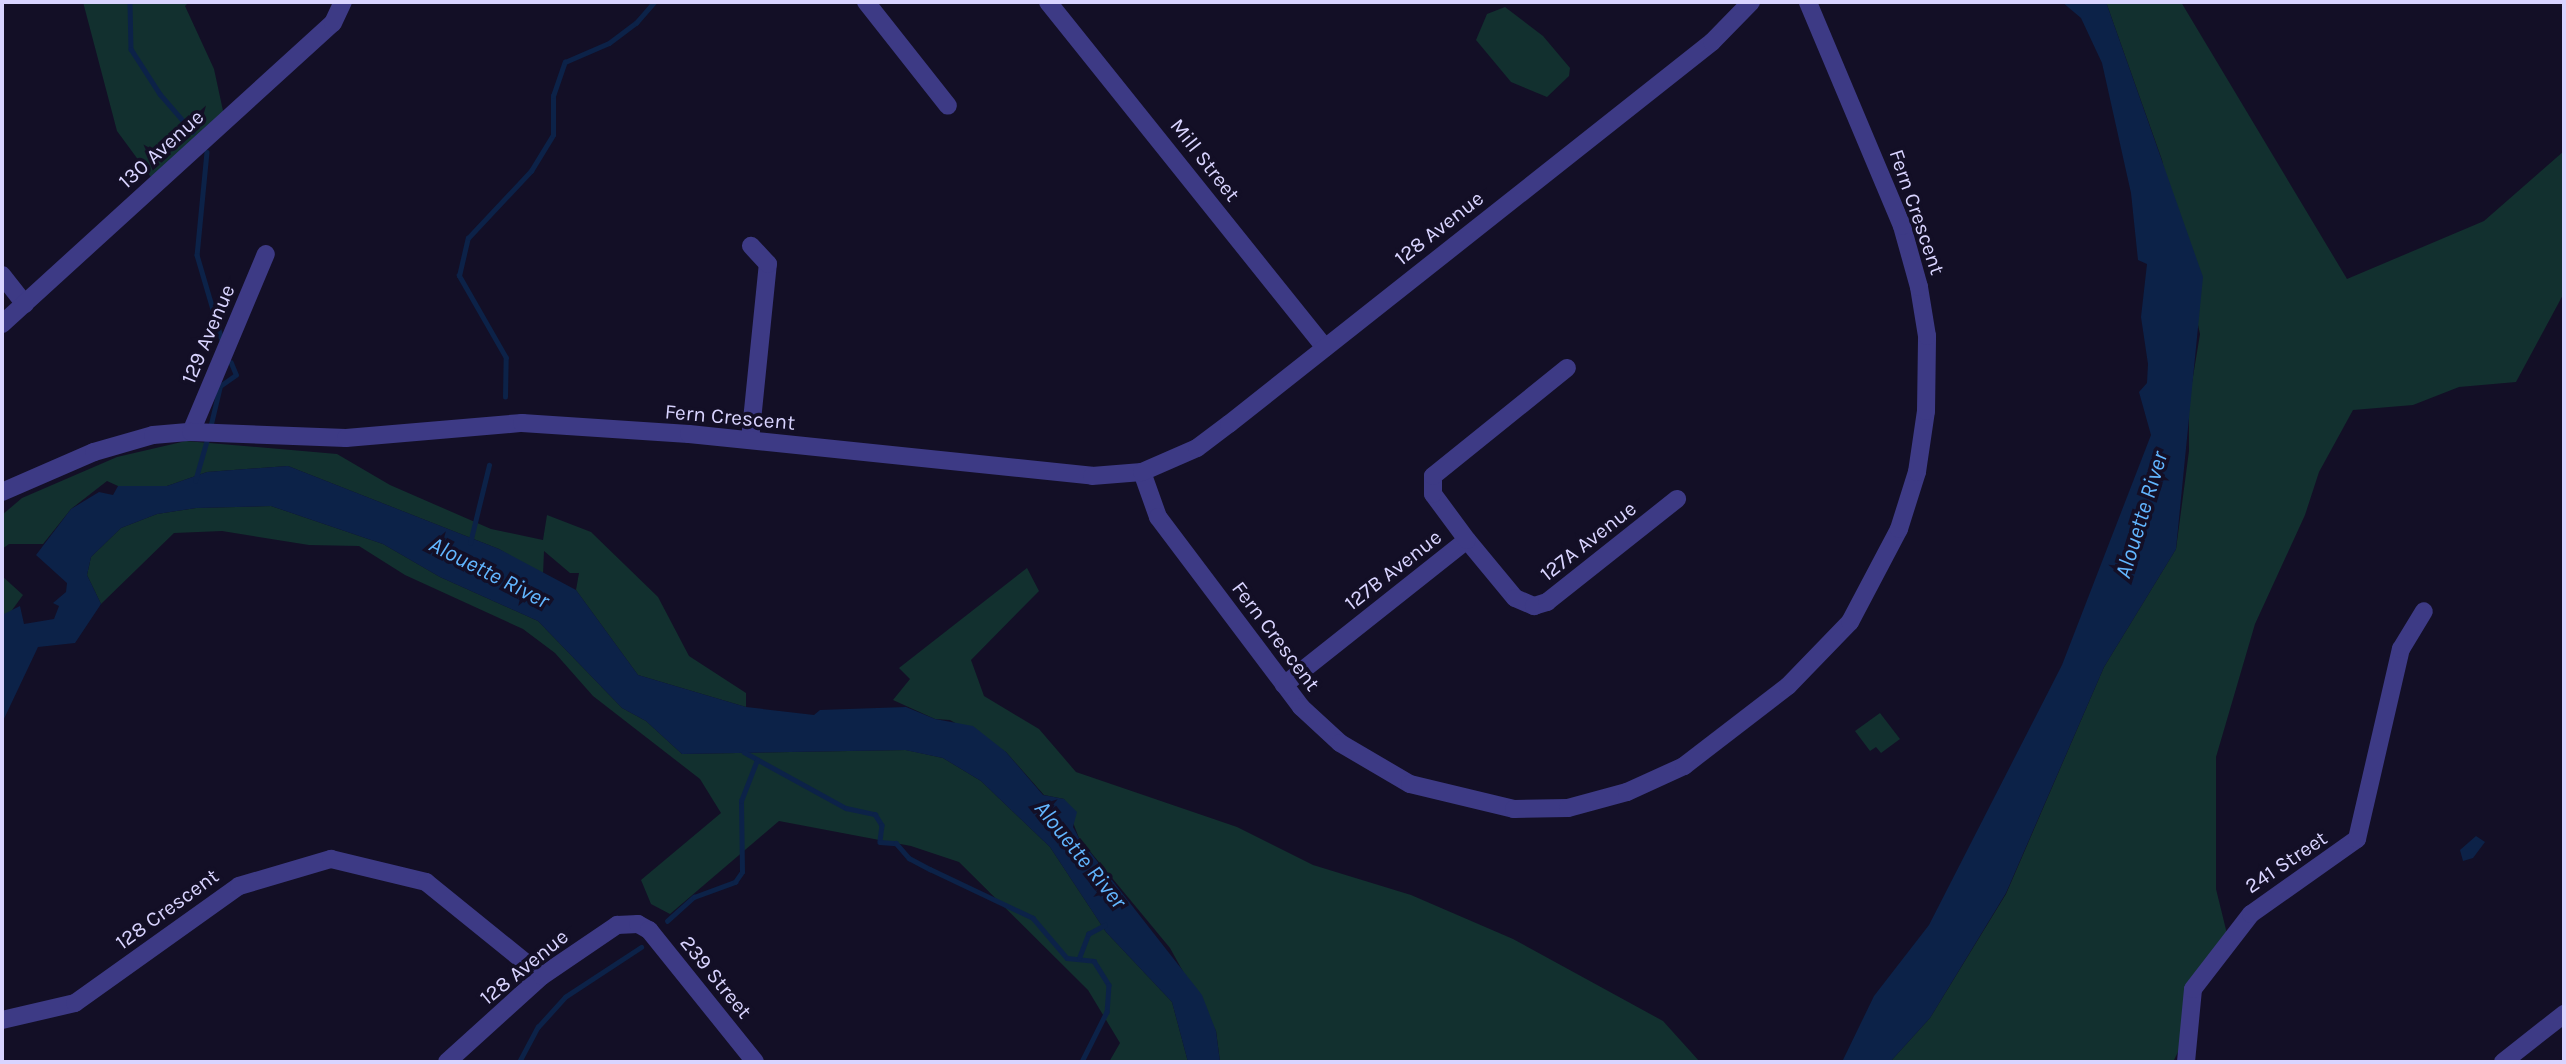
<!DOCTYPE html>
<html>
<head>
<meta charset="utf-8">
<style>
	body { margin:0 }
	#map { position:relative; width:2566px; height:1064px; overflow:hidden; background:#130f26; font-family:Karla,sans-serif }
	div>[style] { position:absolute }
	.green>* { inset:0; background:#12302f }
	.water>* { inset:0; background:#0c2248 }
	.stream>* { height:4.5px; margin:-2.25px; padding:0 2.25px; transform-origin:2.25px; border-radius:2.25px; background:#0c2248 }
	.minor>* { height:18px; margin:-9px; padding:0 9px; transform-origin:9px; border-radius:9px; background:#3d3a85 }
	span { translate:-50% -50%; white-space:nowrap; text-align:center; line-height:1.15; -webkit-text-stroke:7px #130f26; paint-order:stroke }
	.street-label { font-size:21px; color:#d9d4ff }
	.water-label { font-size:23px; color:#62b6ff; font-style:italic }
	.frame { position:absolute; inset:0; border:4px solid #d9d4ff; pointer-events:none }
</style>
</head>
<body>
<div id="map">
	<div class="green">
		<div style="clip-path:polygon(83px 2px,189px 2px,185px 6px,214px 69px,225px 120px,156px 184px,117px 131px)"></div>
		<div style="clip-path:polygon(2106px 2px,2181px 2px,2347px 279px,2484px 221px,2564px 151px,2564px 293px,2516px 382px,2459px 387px,2413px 405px,2353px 410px,2319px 472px,2305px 515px,2255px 624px,2216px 757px,2216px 889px,2230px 946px,2195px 987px,2185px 1038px,2173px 1062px,1890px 1062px,1930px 1018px,2006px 894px,2104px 667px,2176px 549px,2189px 451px,2189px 401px,2200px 334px,2162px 160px)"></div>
		<div style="clip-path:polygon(1505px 7px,1543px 36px,1570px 68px,1569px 76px,1547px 97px,1511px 82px,1476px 40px,1487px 14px)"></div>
		<div style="clip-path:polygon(186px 441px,337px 454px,390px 485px,491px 529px,543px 540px,547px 515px,591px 532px,658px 597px,689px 656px,746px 693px,746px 707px,638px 675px,576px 590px,579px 573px,570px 573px,544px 551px,543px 575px,499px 549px,288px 466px,207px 472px,167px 486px,118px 486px,107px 481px,71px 509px,43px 544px,9px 544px,2px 549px,2px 515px,22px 498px,117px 457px)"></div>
		<div style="clip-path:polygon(271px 506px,383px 544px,440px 577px,538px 621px,622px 708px,646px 721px,682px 754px,906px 750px,943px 758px,981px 781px,1050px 847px,1106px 932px,1172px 1002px,1188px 1062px,1109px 1062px,1120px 1043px,1088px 990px,959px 862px,911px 846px,779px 821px,670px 914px,651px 904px,641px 880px,721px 813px,700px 779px,593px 696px,555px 653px,523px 629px,405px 575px,359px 546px,309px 545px,222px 531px,174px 533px,101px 604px,87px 575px,91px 557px,121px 528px,157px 514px,196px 508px)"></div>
		<div style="clip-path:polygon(1027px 568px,1039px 591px,971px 660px,984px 696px,1039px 729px,1076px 772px,1237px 827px,1313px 865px,1411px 895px,1513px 939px,1663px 1021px,1700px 1062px,1220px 1062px,1216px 1031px,1170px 948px,1079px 838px,1064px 799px,1044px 795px,1006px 752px,950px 720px,935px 719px,893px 700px,910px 679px,899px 668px)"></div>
		<div style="clip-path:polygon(2px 576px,23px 595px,2px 624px)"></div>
		<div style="clip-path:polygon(1880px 713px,1900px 739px,1881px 753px,1876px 747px,1870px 751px,1855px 731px)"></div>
	</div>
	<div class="water">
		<div style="clip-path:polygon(2062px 2px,2106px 2px,2203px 277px,2176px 549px,2104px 667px,2006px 893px,1930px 1018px,1890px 1062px,1842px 1062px,1874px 996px,1929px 925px,2062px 665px,2151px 435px,2139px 392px,2147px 383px,2148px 364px,2141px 317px,2147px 264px,2138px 260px,2131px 193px,2102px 63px,2081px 18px)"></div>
		<div style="clip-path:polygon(288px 466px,499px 549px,576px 590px,638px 675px,746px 707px,814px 715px,820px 710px,906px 707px,935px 719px,973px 726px,1006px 752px,1043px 795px,1064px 799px,1077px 812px,1073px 827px,1079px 838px,1202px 995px,1216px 1031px,1220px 1062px,1188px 1062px,1172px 1002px,1106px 932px,1050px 847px,981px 781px,943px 758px,905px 750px,682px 754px,646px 721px,622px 708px,538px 621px,440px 577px,383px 544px,271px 506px,196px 508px,157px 514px,121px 528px,91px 557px,87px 575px,101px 604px,75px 643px,38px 647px,2px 723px,2px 615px,20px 606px,24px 624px,54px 619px,59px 606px,53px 603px,66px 592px,67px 583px,36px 555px,71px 509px,99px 492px,113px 495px,118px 486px,167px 486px,207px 472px)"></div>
		<div style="clip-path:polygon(2476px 836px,2485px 842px,2473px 858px,2463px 861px,2460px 850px)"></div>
	</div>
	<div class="stream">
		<div style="left:130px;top:2px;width:47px;rotate:88.8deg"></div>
		<div style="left:131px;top:49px;width:54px;rotate:57.2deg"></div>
		<div style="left:160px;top:94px;width:50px;rotate:49deg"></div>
		<div style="left:207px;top:152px;width:103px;rotate:95.5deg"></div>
		<div style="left:197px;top:255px;width:89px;rotate:73.6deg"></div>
		<div style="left:505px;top:397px;width:39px;rotate:-89deg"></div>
		<div style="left:506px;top:358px;width:95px;rotate:-119.8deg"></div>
		<div style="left:459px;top:276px;width:39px;rotate:-77deg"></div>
		<div style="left:468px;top:238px;width:92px;rotate:-46.8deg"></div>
		<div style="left:531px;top:171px;width:42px;rotate:-58.6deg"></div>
		<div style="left:553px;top:135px;width:39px;rotate:-90deg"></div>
		<div style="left:553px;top:96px;width:36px;rotate:-71deg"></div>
		<div style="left:565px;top:62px;width:48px;rotate:-23.4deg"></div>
		<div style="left:609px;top:43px;width:34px;rotate:-37deg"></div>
		<div style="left:636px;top:23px;width:28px;rotate:-49deg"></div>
		<div style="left:210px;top:428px;width:43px;rotate:-76.6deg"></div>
		<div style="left:220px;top:386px;width:19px;rotate:-35deg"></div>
		<div style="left:236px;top:375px;width:13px;rotate:-113deg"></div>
		<div style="left:195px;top:481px;width:47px;rotate:-73.9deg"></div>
		<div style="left:470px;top:543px;width:80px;rotate:-76.3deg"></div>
		<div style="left:744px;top:752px;width:116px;rotate:28.8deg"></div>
		<div style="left:846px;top:808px;width:30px;rotate:12deg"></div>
		<div style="left:875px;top:814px;width:13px;rotate:58deg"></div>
		<div style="left:882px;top:825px;width:17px;rotate:97deg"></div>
		<div style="left:880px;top:842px;width:16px;rotate:4deg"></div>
		<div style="left:896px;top:843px;width:20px;rotate:49deg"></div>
		<div style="left:909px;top:858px;width:24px;rotate:28deg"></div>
		<div style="left:930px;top:869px;width:114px;rotate:25.4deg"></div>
		<div style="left:1033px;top:918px;width:52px;rotate:49.6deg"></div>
		<div style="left:1067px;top:958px;width:27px;rotate:6deg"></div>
		<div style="left:1094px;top:961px;width:28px;rotate:58deg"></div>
		<div style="left:1109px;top:985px;width:27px;rotate:94deg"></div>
		<div style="left:1107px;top:1012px;width:56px;rotate:116.6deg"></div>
		<div style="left:667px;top:921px;width:36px;rotate:-42deg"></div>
		<div style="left:694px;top:897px;width:44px;rotate:-20.1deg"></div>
		<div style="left:735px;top:882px;width:12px;rotate:-55deg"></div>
		<div style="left:742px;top:872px;width:71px;rotate:-90.8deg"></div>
		<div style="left:741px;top:801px;width:44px;rotate:-68.7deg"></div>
		<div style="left:1079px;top:958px;width:26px;rotate:-69deg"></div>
		<div style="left:1088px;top:934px;width:19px;rotate:-28deg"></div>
		<div style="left:519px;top:1062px;width:40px;rotate:-62deg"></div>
		<div style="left:538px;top:1027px;width:40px;rotate:-48deg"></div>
		<div style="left:565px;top:997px;width:91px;rotate:-33.3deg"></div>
	</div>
	<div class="minor">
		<div style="left:866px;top:2px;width:132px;rotate:51.7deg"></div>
		<div style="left:1048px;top:2px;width:443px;rotate:51.3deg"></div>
		<div style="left:2px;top:275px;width:37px;rotate:52deg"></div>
		<div style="left:2px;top:324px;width:447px;rotate:-42.3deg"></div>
		<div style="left:333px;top:23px;width:23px;rotate:-65deg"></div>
		<div style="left:191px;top:432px;width:193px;rotate:-67.2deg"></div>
		<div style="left:750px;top:440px;width:177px;rotate:-84.2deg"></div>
		<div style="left:768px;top:264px;width:25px;rotate:-133deg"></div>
		<div style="left:1142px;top:472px;width:48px;rotate:70.4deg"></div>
		<div style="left:1158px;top:517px;width:238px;rotate:53deg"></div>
		<div style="left:1301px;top:707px;width:53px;rotate:42.7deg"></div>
		<div style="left:1340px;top:743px;width:81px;rotate:30.4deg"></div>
		<div style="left:1410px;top:784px;width:107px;rotate:13.5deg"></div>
		<div style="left:1514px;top:809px;width:54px;rotate:-1.1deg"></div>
		<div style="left:1568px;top:808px;width:61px;rotate:-15.2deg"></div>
		<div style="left:1627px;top:792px;width:63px;rotate:-24.5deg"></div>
		<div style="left:1684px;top:766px;width:131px;rotate:-37.6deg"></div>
		<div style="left:1788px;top:686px;width:89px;rotate:-45.9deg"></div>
		<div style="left:1850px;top:622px;width:105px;rotate:-62.2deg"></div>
		<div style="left:1899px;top:529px;width:60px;rotate:-72.5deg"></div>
		<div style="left:1917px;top:472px;width:62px;rotate:-81.6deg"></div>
		<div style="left:1926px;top:411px;width:75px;rotate:-89.2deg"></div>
		<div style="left:1927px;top:336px;width:50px;rotate:-99.3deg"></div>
		<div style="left:1919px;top:287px;width:63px;rotate:-105.6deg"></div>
		<div style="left:1902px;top:226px;width:243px;rotate:-112.8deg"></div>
		<div style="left:2px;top:492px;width:100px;rotate:-23.5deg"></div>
		<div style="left:94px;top:452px;width:61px;rotate:-16.1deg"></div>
		<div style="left:153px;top:435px;width:38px;rotate:-5deg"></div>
		<div style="left:191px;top:432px;width:155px;rotate:2.2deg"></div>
		<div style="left:346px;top:438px;width:177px;rotate:-4.9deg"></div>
		<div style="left:522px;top:423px;width:167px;rotate:3.8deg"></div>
		<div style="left:689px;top:434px;width:405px;rotate:5.9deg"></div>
		<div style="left:1092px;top:476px;width:50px;rotate:-4.6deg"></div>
		<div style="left:1142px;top:472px;width:60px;rotate:-23.6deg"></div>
		<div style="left:1197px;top:448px;width:40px;rotate:-37deg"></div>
		<div style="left:1229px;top:424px;width:616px;rotate:-38.34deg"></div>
		<div style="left:1712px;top:42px;width:56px;rotate:-45.7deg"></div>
		<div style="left:1467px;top:540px;width:75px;rotate:50.4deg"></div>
		<div style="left:1515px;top:598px;width:21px;rotate:23deg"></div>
		<div style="left:1534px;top:606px;width:14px;rotate:-17deg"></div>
		<div style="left:1547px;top:602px;width:166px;rotate:-38.4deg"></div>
		<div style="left:1284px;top:685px;width:233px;rotate:-38.4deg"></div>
		<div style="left:1467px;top:540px;width:57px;rotate:-126.5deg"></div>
		<div style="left:1433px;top:494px;width:18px;rotate:-90deg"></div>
		<div style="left:1433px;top:476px;width:172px;rotate:-38.9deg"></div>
		<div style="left:2px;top:1020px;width:75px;rotate:-13.1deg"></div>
		<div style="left:75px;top:1003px;width:201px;rotate:-35.5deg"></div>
		<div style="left:239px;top:886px;width:96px;rotate:-16.4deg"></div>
		<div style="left:331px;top:859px;width:98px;rotate:13.6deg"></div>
		<div style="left:426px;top:882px;width:149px;rotate:39deg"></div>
		<div style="left:447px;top:1062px;width:128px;rotate:-42.2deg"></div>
		<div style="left:542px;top:976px;width:91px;rotate:-34.2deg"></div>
		<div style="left:617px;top:925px;width:21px;rotate:-3deg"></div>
		<div style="left:638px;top:924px;width:13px;rotate:29deg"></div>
		<div style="left:649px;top:930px;width:169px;rotate:51.2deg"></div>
		<div style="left:2186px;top:1062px;width:73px;rotate:-84.5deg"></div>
		<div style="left:2193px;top:989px;width:95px;rotate:-52.3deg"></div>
		<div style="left:2251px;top:914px;width:130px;rotate:-35.3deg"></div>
		<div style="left:2357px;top:839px;width:195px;rotate:-77deg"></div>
		<div style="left:2401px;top:649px;width:44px;rotate:-58.8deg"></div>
		<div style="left:2503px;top:1062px;width:78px;rotate:-38.2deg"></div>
	</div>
	<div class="street-label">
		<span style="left:161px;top:149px;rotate:-42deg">130 Avenue</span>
		<span style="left:1205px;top:160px;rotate:52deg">Mill Street</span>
		<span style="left:1917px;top:212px;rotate:71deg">Fern Crescent</span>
		<span style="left:1439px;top:228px;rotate:-38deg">128 Avenue</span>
		<span style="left:208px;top:334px;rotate:-67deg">129 Avenue</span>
		<span style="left:730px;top:417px;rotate:5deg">Fern Crescent</span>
		<span style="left:1588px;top:541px;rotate:-38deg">127A Avenue</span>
		<span style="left:1393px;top:570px;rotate:-38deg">127B Avenue</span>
		<span style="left:1276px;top:636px;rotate:53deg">Fern Crescent</span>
		<span style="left:2286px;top:862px;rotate:-34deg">241 Street</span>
		<span style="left:167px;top:909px;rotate:-36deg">128 Crescent</span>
		<span style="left:524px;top:967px;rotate:-39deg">128 Avenue</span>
		<span style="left:716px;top:977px;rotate:51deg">239 Street</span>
	</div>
	<div class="water-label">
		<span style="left:2142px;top:515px;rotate:-73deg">Alouette River</span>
		<span style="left:489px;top:573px;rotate:27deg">Alouette River</span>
		<span style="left:1080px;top:855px;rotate:51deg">Alouette River</span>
	</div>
	<div class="frame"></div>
</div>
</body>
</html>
